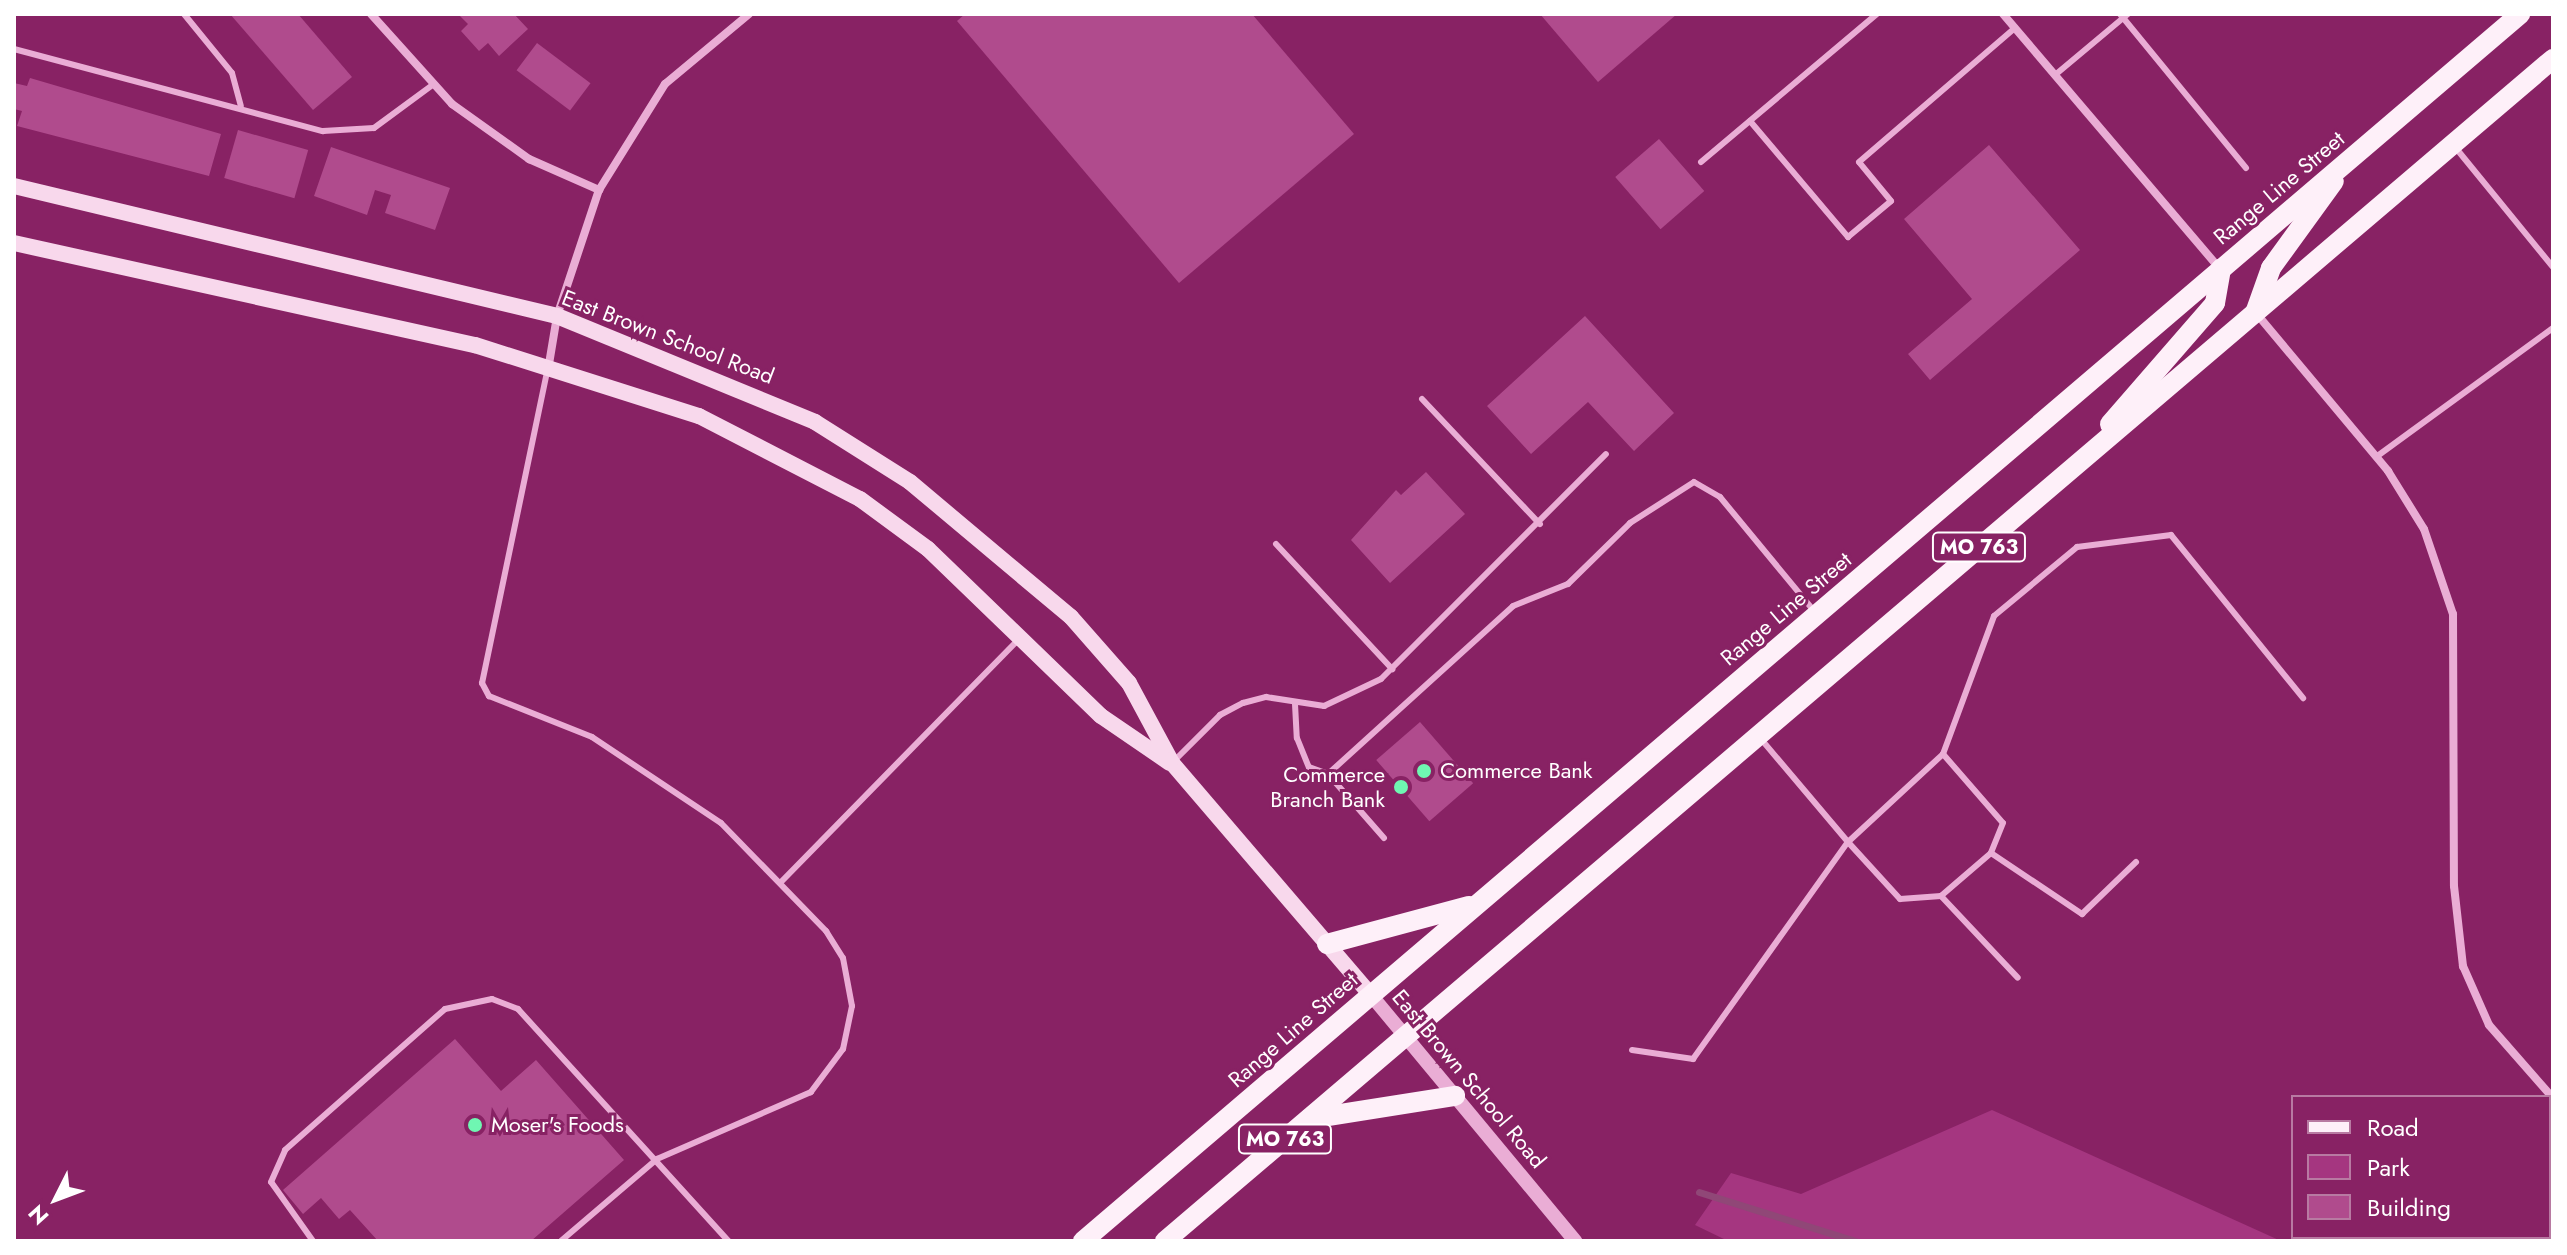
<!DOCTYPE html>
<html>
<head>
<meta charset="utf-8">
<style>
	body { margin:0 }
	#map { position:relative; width:2567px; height:1255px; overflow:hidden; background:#882264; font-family:Jost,sans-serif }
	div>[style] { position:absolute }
	.green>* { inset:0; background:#a53680 }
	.stream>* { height:7px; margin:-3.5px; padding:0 3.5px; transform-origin:3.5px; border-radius:3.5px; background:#904777 }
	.building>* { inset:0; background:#b04b8d; transform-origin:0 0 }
	.service>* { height:6px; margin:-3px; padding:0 3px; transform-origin:3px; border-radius:3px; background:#eaadd5 }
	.minor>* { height:8px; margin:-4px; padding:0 4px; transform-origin:4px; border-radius:4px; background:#eaadd5 }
	.tertiary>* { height:14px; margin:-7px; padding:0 7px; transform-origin:7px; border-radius:7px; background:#eaadd5 }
	.secondary>* { height:16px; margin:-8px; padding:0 8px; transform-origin:8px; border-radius:8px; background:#f8d8ec }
	.primary>* { height:20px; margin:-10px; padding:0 10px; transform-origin:10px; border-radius:10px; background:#fef0f9 }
	.dots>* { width:22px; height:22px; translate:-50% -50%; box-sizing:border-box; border:4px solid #882264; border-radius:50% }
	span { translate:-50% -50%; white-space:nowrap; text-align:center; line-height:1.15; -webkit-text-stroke:6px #882264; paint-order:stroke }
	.shield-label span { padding:2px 6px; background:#882264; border:2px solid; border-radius:6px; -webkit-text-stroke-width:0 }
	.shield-label { font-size:20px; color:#fff; font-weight:700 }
	.street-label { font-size:22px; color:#fff }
	.poi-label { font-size:22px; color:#fff }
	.left { translate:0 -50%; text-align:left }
	.right { translate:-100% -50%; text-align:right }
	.frame { position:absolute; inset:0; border:16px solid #fff; pointer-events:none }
	.legend { position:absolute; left:2291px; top:1095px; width:260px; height:144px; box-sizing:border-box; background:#882264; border:2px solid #b87aa2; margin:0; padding:10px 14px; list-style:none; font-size:24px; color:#fff }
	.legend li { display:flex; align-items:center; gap:16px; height:40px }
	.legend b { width:40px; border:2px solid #b87aa2 }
	.north { position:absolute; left:16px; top:1159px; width:80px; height:80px; -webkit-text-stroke:6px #882264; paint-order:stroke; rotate:228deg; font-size:22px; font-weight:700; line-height:32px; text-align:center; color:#fff }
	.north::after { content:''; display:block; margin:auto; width:28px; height:36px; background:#fff; clip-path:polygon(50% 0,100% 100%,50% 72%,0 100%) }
</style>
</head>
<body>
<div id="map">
	<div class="green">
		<div style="clip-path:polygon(1992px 1110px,2281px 1241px,1728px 1241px,1695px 1225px,1731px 1173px,1801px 1194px)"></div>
	</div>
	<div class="stream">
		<div style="left:1699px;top:1192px;width:164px;rotate:17.4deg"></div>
	</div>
	<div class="building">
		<div style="clip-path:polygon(230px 14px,298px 14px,352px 77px,313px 110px)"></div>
		<div style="clip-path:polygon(458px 14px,514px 14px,528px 29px,499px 56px,488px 43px,479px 51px,461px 31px,468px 24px)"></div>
		<div style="clip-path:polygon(965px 14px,1252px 14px,1354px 134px,1179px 283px,957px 21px)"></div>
		<div style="clip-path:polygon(1540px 14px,1677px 14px,1598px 82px)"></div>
		<div style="left:537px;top:43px;width:67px;height:34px;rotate:37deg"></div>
		<div style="clip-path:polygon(30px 78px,221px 134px,209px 176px,17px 126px,22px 111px,14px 109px,14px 83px,27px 86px)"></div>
		<div style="left:238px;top:130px;width:73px;height:50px;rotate:16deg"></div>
		<div style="left:1659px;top:139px;width:69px;height:58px;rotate:49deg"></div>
		<div style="clip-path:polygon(1989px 145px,2080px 250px,1930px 380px,1908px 354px,1972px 299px,1904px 219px)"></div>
		<div style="clip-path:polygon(331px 147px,450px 188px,435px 230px,385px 213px,391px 195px,375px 190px,367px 215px,314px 196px)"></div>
		<div style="clip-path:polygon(1585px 316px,1674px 413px,1634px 451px,1588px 402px,1531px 454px,1487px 406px)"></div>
		<div style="clip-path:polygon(1426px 472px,1465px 514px,1390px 583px,1351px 540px,1396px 490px,1401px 495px)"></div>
		<div style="left:1420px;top:722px;width:81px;height:58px;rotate:49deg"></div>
		<div style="clip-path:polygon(455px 1039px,501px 1091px,536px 1060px,624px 1160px,531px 1241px,378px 1241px,350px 1210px,339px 1219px,321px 1198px,303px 1214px,283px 1190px)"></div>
	</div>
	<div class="service">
		<div style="left:184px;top:14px;width:76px;rotate:50.9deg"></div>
		<div style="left:232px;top:73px;width:34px;rotate:75deg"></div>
		<div style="left:2120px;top:14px;width:199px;rotate:50.7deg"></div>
		<div style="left:14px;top:49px;width:320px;rotate:14.9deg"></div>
		<div style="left:323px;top:131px;width:51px;rotate:-3.4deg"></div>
		<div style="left:374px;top:128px;width:74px;rotate:-36.3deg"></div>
		<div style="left:2055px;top:75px;width:95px;rotate:-39.9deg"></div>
		<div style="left:1750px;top:121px;width:152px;rotate:49.8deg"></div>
		<div style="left:1848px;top:237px;width:56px;rotate:-39.9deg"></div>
		<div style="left:1891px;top:201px;width:50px;rotate:-129.4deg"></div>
		<div style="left:1859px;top:162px;width:206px;rotate:-40.7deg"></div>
		<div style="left:2455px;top:147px;width:155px;rotate:50.8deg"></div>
		<div style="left:1701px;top:162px;width:230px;rotate:-40.1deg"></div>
		<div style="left:547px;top:372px;width:318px;rotate:101.8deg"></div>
		<div style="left:482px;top:683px;width:15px;rotate:62deg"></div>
		<div style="left:489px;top:696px;width:111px;rotate:21.7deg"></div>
		<div style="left:592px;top:737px;width:155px;rotate:33.7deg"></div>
		<div style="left:721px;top:823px;width:151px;rotate:45.8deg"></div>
		<div style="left:826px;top:931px;width:32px;rotate:58deg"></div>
		<div style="left:843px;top:958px;width:49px;rotate:79.4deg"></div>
		<div style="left:852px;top:1006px;width:44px;rotate:101.8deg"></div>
		<div style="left:843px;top:1049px;width:54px;rotate:126.7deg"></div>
		<div style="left:811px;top:1092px;width:168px;rotate:156.5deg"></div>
		<div style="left:657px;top:1159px;width:126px;rotate:139.5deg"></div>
		<div style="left:1422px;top:399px;width:172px;rotate:46.7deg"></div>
		<div style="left:2376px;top:457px;width:219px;rotate:-36.1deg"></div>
		<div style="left:1276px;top:544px;width:171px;rotate:47.1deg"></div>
		<div style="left:1295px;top:704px;width:34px;rotate:87deg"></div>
		<div style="left:1297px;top:738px;width:31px;rotate:68deg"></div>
		<div style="left:1309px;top:767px;width:20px;rotate:20deg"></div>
		<div style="left:1328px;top:774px;width:250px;rotate:-42.2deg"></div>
		<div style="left:1513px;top:606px;width:59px;rotate:-21.8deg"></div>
		<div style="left:1568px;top:584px;width:87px;rotate:-44.5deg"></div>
		<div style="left:1630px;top:523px;width:76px;rotate:-32.6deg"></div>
		<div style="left:1694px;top:482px;width:30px;rotate:30deg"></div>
		<div style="left:1720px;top:497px;width:148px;rotate:50.5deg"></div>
		<div style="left:1943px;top:754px;width:91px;rotate:49deg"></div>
		<div style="left:2003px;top:823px;width:32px;rotate:112deg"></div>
		<div style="left:1991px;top:853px;width:66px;rotate:139.3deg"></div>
		<div style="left:1941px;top:896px;width:41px;rotate:175.8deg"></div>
		<div style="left:1900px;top:899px;width:77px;rotate:-132.4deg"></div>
		<div style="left:1848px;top:842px;width:129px;rotate:-42.8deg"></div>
		<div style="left:1943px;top:754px;width:147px;rotate:-69.7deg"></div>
		<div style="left:1994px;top:616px;width:108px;rotate:-39.7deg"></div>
		<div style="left:2077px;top:547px;width:95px;rotate:-7.3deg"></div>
		<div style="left:2171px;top:535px;width:210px;rotate:51deg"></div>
		<div style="left:1174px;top:761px;width:65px;rotate:-45deg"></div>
		<div style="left:1220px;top:715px;width:26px;rotate:-28deg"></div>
		<div style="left:1243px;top:703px;width:24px;rotate:-15deg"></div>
		<div style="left:1266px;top:697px;width:59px;rotate:8.8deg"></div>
		<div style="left:1324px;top:706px;width:63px;rotate:-25.3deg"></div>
		<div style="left:1381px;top:679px;width:318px;rotate:-45deg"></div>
		<div style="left:1328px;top:774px;width:85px;rotate:48.8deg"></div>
		<div style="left:1991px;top:853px;width:110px;rotate:33.8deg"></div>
		<div style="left:2082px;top:914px;width:75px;rotate:-43.9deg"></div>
		<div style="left:782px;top:881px;width:340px;rotate:-45.6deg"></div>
		<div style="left:1941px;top:896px;width:112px;rotate:46.8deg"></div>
		<div style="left:1632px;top:1050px;width:62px;rotate:8.4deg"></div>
		<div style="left:1693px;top:1059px;width:267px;rotate:-54.5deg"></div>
		<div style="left:1848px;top:842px;width:136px;rotate:-130.2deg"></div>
		<div style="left:313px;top:1241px;width:72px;rotate:-125.4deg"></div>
		<div style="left:271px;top:1182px;width:35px;rotate:-66deg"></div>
		<div style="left:285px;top:1150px;width:213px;rotate:-41.4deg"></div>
		<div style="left:445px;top:1009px;width:48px;rotate:-12deg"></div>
		<div style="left:492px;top:999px;width:28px;rotate:21deg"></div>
		<div style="left:518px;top:1009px;width:313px;rotate:47.8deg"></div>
	</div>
	<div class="minor">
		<div style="left:371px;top:14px;width:121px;rotate:48deg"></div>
		<div style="left:452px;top:104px;width:95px;rotate:35.5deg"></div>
		<div style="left:529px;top:159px;width:77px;rotate:23.9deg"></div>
		<div style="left:2003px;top:14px;width:335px;rotate:49.6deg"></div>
		<div style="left:2256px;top:313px;width:206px;rotate:50.1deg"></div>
		<div style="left:2388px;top:471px;width:68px;rotate:58.2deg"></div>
		<div style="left:2424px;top:529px;width:90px;rotate:71.2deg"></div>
		<div style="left:2453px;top:614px;width:272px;rotate:89.8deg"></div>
		<div style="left:2454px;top:886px;width:81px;rotate:83.6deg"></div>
		<div style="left:2463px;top:966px;width:64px;rotate:66.2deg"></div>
		<div style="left:2489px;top:1025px;width:97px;rotate:48.8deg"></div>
		<div style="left:549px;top:364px;width:49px;rotate:-80.5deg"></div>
		<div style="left:557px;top:316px;width:133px;rotate:-71.6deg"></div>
		<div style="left:599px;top:190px;width:125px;rotate:-58.1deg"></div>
		<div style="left:665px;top:84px;width:109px;rotate:-39.8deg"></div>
	</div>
	<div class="tertiary">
		<div style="left:1371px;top:995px;width:320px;rotate:50.3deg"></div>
	</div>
	<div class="secondary">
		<div style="left:14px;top:186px;width:558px;rotate:13.46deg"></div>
		<div style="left:557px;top:316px;width:279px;rotate:22.3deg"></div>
		<div style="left:815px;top:422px;width:112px;rotate:32.3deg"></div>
		<div style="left:910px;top:482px;width:210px;rotate:40deg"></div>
		<div style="left:1071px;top:617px;width:88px;rotate:48.7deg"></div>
		<div style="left:1129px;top:683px;width:91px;rotate:61.7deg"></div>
		<div style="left:1172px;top:763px;width:306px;rotate:49.4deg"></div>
		<div style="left:14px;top:243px;width:472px;rotate:12.5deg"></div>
		<div style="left:475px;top:345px;width:235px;rotate:17.6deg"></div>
		<div style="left:699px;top:416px;width:181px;rotate:27.3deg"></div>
		<div style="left:860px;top:499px;width:84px;rotate:36.3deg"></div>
		<div style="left:928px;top:549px;width:240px;rotate:44deg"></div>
		<div style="left:1101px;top:716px;width:83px;rotate:34.3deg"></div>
	</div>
	<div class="primary">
		<div style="left:2255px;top:313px;width:48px;rotate:-70.4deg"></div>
		<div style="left:2271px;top:268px;width:107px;rotate:-54.1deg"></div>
		<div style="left:2110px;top:424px;width:160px;rotate:-49deg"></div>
		<div style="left:2215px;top:303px;width:35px;rotate:-80deg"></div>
		<div style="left:1327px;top:944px;width:147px;rotate:-15deg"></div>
		<div style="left:1309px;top:1119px;width:148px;rotate:-9deg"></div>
		<div style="left:1083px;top:1241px;width:1890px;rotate:-40.49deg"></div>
		<div style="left:1165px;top:1241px;width:1823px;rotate:-40.42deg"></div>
	</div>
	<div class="dots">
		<div style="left:1424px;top:771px;background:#6ff6b2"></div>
		<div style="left:1401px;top:787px;background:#6ff6b2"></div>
		<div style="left:475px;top:1125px;background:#6ff6b2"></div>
	</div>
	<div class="shield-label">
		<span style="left:1979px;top:547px">MO 763</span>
		<span style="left:1285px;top:1139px">MO 763</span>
	</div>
	<div class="street-label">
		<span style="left:2279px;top:188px;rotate:-40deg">Range Line Street</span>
		<span style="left:668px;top:337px;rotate:21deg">East Brown School Road</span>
		<span style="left:1786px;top:609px;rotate:-40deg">Range Line Street</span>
		<span style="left:1293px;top:1030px;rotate:-41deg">Range Line Street</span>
		<span style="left:1469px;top:1079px;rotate:50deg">East Brown School Road</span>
	</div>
	<div class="poi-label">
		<span class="left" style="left:1440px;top:771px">Commerce Bank</span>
		<span class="right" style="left:1385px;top:787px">Commerce<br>Branch Bank</span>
		<span class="left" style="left:491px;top:1125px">Moser's Foods</span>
	</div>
	<div class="frame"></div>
	<ul class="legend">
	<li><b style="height:10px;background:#fef0f9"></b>Road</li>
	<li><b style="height:22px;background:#a53680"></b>Park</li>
	<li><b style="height:22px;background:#b04b8d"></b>Building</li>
	</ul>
	<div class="north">N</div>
</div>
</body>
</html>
